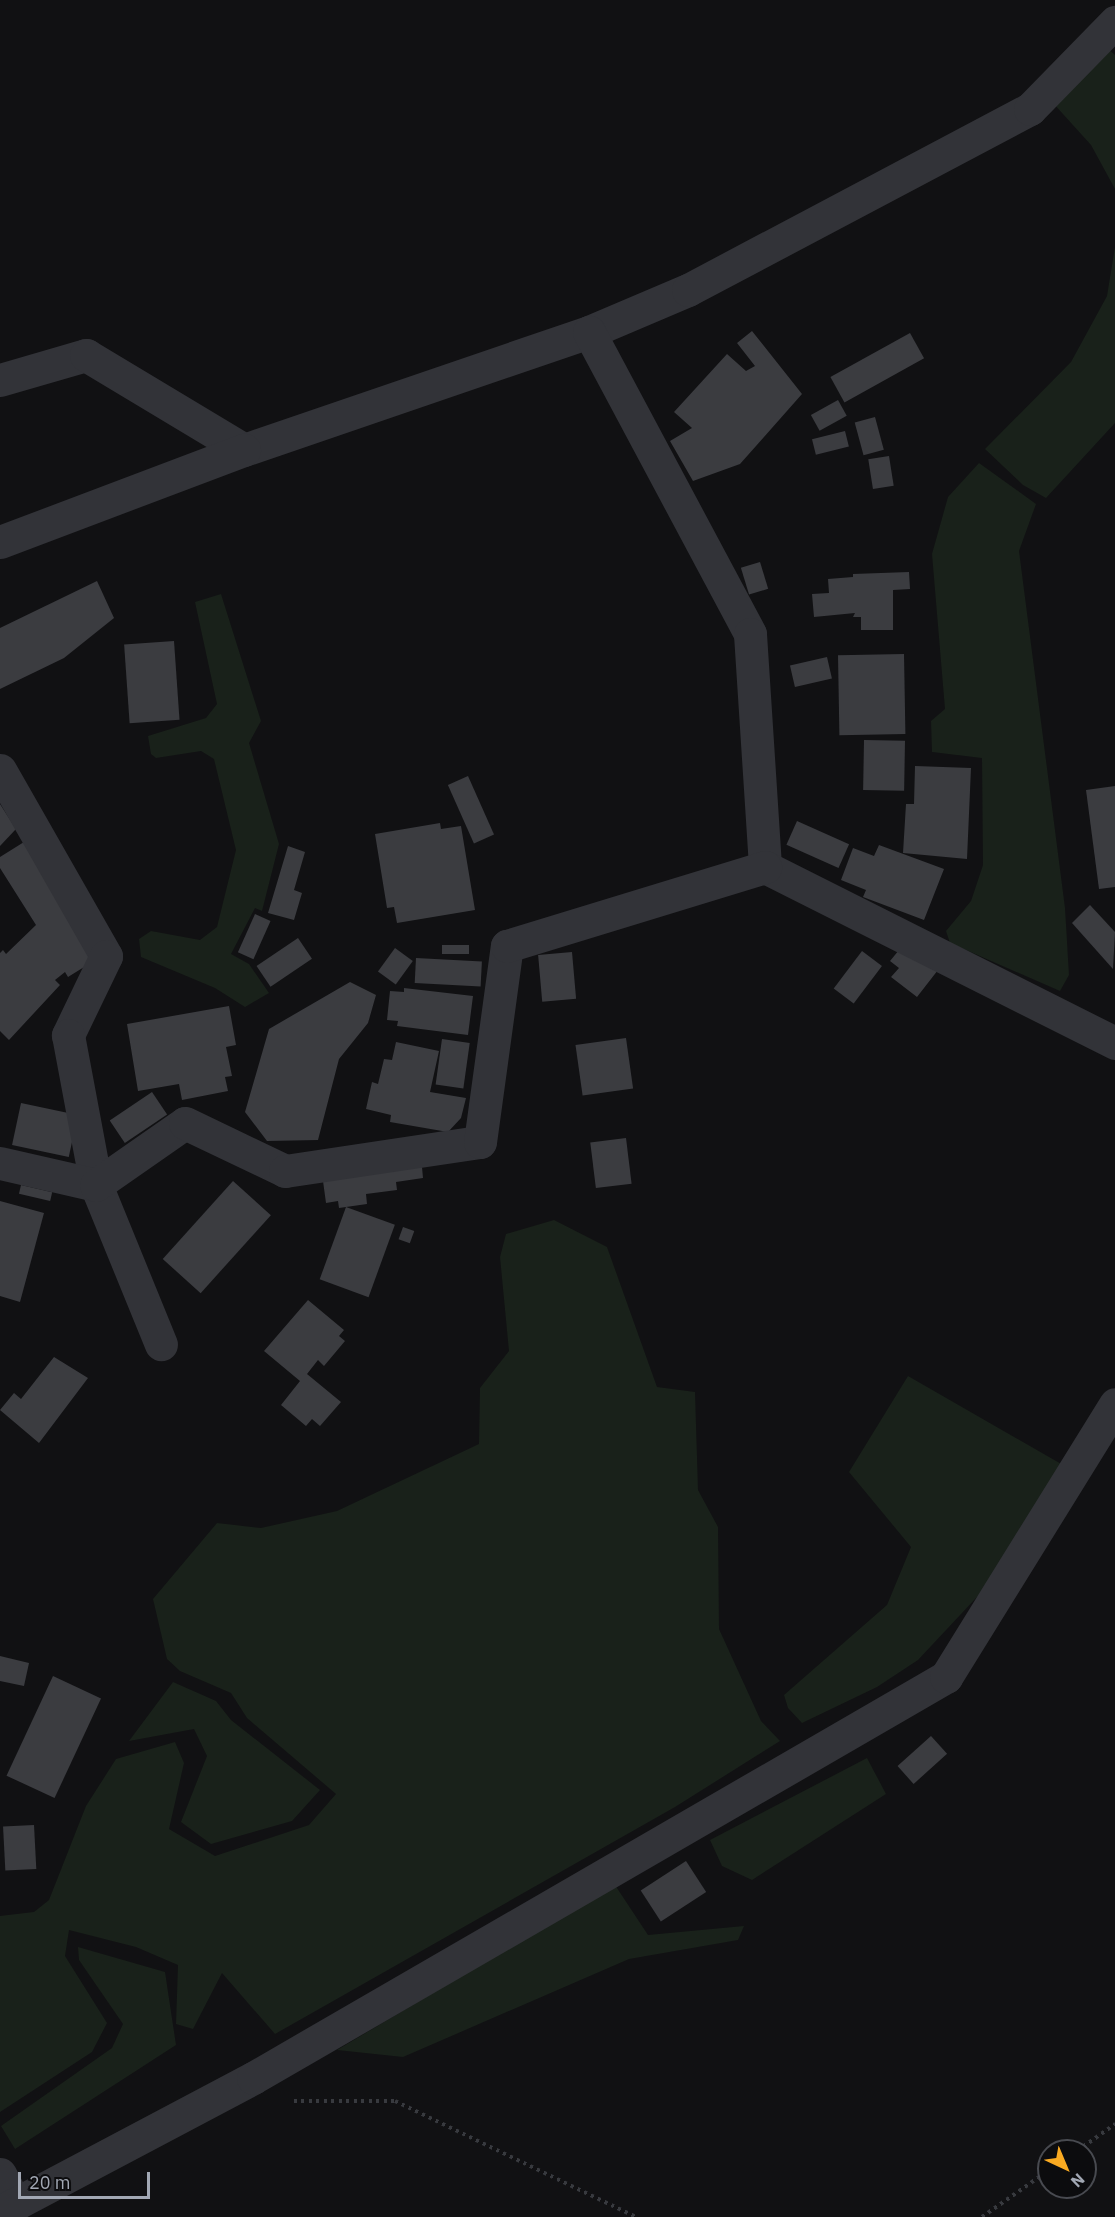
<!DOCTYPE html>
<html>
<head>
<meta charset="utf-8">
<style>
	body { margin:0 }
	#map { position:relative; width:1115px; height:2217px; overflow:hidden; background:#111113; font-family:"IBM Plex Sans",sans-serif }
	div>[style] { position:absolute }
	.green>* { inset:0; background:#19211a }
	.building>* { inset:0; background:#3b3c40; transform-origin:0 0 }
	.path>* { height:4px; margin-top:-2px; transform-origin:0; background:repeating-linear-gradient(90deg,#383a3f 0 3px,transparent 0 7.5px) }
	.street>* { height:33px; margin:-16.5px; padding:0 16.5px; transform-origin:16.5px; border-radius:16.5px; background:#323338 }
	span { translate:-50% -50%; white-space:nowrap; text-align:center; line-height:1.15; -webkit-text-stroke:4.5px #0c0c0e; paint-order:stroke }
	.north { position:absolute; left:1037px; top:2139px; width:60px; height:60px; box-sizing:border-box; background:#0c0c0e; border:2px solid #484a50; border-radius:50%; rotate:136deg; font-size:16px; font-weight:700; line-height:24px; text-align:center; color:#a2a8b4 }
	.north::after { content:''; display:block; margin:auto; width:21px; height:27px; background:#f9aa22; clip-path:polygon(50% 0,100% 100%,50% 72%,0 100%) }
	.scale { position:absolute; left:18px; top:2172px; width:132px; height:27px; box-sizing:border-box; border:3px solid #a2a8b4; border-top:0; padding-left:8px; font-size:18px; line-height:21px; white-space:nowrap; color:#a2a8b4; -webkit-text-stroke:4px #0c0c0e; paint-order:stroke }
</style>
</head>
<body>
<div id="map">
	<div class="green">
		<div style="clip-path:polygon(1105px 46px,1115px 55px,1115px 189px,1091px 145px,1053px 103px)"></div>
		<div style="clip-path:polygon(1115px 247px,1115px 423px,1046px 498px,1023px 485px,985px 449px,1071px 362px,1107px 296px)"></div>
		<div style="clip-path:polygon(979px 463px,1036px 504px,1019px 551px,1065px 908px,1069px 975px,1060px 991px,950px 943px,946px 931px,971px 901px,983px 865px,982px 758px,932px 752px,931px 721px,945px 709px,932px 554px,948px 497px)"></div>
		<div style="clip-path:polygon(221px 594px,261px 721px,249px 743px,279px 844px,262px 911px,255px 908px,231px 954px,249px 964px,269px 993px,245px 1007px,215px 988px,141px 957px,139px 939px,151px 931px,200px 940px,217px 927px,236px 850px,214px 759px,201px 751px,156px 758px,151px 754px,148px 736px,206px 718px,217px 704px,195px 602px)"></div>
		<div style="clip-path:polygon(554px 1220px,607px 1247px,657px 1387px,695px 1392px,698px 1490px,718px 1527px,719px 1629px,761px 1721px,780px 1741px,675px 1807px,275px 2034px,222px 1973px,193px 2029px,176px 2024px,178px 1965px,136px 1947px,69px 1930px,65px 1956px,107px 2023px,92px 2052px,0 2112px,0 1916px,34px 1912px,49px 1900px,86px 1806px,116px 1759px,175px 1742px,184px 1763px,169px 1829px,215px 1856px,309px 1825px,336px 1794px,247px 1718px,231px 1693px,180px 1671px,167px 1659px,153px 1599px,217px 1523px,261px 1528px,337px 1511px,479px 1444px,480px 1388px,509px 1351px,500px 1257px,506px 1234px)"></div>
		<div style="clip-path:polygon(908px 1376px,1063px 1465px,991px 1582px,918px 1660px,877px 1687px,802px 1723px,788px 1708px,784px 1695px,887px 1605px,911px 1547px,849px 1472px)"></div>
		<div style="clip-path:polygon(173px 1682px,216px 1701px,231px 1720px,320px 1790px,292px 1821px,211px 1844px,181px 1822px,207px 1756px,194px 1729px,129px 1741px)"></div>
		<div style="clip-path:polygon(867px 1758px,886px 1794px,752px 1880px,722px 1866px,710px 1840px)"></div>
		<div style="clip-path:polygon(615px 1885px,648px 1935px,744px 1926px,738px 1940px,629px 1959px,403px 2057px,337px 2050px)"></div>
		<div style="clip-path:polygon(78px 1947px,165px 1972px,176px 2045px,15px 2149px,1px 2126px,112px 2048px,123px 2024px,79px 1960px)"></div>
	</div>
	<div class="building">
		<div style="clip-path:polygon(752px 331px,802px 394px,740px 464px,693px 481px,670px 441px,692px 428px,674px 412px,727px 354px,746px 371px,755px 366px,737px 343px)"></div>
		<div style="left:910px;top:333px;width:29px;height:91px;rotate:61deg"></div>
		<div style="left:838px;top:400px;width:18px;height:31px;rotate:61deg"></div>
		<div style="left:875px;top:417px;width:34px;height:21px;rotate:75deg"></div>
		<div style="left:845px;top:431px;width:16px;height:34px;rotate:76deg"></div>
		<div style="left:889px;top:456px;width:30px;height:21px;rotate:81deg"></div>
		<div style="left:760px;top:562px;width:28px;height:20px;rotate:73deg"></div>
		<div style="clip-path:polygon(909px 572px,910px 589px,893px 590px,893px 630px,861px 630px,861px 617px,853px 617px,855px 613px,814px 617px,812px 594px,829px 593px,828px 579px,853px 577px,853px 574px)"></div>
		<div style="clip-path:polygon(97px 581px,114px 618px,64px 658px,0 689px,0 628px)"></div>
		<div style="left:174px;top:641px;width:79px;height:50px;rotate:86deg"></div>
		<div style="left:904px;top:654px;width:80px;height:66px;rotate:89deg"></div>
		<div style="left:827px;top:657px;width:22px;height:38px;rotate:77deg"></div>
		<div style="left:864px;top:740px;width:41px;height:50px;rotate:1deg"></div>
		<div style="clip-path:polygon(915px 766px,971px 768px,967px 859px,903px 853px,906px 804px,914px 804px)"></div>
		<div style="left:468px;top:776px;width:64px;height:22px;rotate:66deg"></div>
		<div style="clip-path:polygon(1115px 786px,1115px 887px,1099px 889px,1086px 790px)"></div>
		<div style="clip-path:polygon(0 804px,16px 829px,0 846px)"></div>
		<div style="left:797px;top:821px;width:57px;height:26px;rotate:24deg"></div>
		<div style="clip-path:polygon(440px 823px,441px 829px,461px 826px,475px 910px,397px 923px,394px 907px,387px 908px,375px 834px)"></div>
		<div style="clip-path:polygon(24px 842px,97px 959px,68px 977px,65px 972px,55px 980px,60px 985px,9px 1040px,0 1031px,0 953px,3px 950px,6px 954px,36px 925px,0 868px,0 857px)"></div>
		<div style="clip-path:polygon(879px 845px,944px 869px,924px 920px,863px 897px,866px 890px,841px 880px,853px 848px,874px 856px)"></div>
		<div style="clip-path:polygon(288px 846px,305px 852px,294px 890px,302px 893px,294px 920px,268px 913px)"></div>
		<div style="clip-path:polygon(1090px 905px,1115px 932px,1113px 969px,1072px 923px)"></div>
		<div style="left:255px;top:914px;width:17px;height:42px;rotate:24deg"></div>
		<div style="left:298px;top:938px;width:25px;height:50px;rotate:56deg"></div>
		<div style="clip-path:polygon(904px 944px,938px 970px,917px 997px,891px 977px,899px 968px,890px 961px)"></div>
		<div style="left:469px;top:945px;width:9px;height:27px;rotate:90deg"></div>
		<div style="left:395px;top:948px;width:22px;height:29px;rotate:36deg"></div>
		<div style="left:862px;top:951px;width:25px;height:47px;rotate:37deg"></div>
		<div style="left:572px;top:952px;width:47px;height:34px;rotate:85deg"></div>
		<div style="left:416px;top:958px;width:66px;height:25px;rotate:3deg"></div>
		<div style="clip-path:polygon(350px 982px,376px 995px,368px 1023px,339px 1059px,318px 1140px,267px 1141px,245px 1112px,269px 1029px)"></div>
		<div style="clip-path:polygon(404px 988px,473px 996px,468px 1035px,397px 1026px,398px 1021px,387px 1020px,390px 991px,404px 992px)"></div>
		<div style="clip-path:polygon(229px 1006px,236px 1045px,226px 1047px,232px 1076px,225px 1077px,228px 1091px,182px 1100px,179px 1084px,138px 1091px,127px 1024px)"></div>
		<div style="left:626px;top:1038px;width:51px;height:51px;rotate:82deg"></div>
		<div style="left:442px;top:1039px;width:28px;height:46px;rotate:8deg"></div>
		<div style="clip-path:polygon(396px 1042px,439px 1051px,430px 1092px,466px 1098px,461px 1118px,448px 1132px,390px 1122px,391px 1115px,366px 1109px,372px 1082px,378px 1084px,384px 1059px,392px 1060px)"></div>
		<div style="left:152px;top:1092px;width:27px;height:51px;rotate:56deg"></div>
		<div style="left:21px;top:1103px;width:58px;height:43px;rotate:12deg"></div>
		<div style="left:626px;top:1138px;width:46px;height:36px;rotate:83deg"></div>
		<div style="clip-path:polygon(422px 1167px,423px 1178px,396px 1182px,397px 1190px,366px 1194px,367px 1204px,339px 1208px,338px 1201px,326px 1203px,323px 1181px)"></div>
		<div style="left:233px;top:1181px;width:51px;height:105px;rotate:42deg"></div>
		<div style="left:21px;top:1185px;width:32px;height:9px;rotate:13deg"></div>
		<div style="clip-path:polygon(0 1201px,44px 1213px,20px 1302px,0 1296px)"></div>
		<div style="left:346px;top:1207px;width:52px;height:77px;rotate:20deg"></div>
		<div style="left:403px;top:1227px;width:12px;height:13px;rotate:20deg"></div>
		<div style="clip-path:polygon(308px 1300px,344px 1330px,339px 1336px,345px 1341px,324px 1366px,318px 1360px,307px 1374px,341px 1402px,320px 1426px,312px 1419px,306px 1426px,281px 1405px,300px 1381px,264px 1351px)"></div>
		<div style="clip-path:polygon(54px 1357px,88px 1378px,39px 1443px,0 1410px,14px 1393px,21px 1399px)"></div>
		<div style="clip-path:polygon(0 1656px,29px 1663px,24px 1686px,0 1681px)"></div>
		<div style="left:53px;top:1676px;width:53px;height:110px;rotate:25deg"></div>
		<div style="left:931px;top:1736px;width:24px;height:45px;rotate:48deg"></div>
		<div style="left:34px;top:1825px;width:44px;height:31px;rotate:87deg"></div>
		<div style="left:686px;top:1861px;width:37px;height:54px;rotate:57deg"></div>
	</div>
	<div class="path">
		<div style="left:294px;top:2101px;width:101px"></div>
		<div style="left:395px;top:2101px;width:267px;rotate:25.7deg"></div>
		<div style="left:1077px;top:2151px;width:47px;rotate:-35.4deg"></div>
		<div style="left:982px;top:2217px;width:82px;rotate:-35deg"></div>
	</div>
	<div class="street">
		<div style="left:589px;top:332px;width:108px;rotate:-23deg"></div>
		<div style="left:688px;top:290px;width:387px;rotate:-27.9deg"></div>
		<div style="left:1030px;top:109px;width:122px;rotate:-45.7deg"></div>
		<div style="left:0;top:380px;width:90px;rotate:-16.2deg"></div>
		<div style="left:86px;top:355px;width:184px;rotate:31deg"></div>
		<div style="left:244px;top:450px;width:365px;rotate:-18.9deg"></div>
		<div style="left:589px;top:332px;width:342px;rotate:61.9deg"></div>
		<div style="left:750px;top:634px;width:233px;rotate:86.3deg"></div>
		<div style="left:765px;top:867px;width:392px;rotate:26.7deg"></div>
		<div style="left:0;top:542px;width:261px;rotate:-20.7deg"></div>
		<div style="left:0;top:770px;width:214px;rotate:60.3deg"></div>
		<div style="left:106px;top:956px;width:88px;rotate:115.7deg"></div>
		<div style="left:68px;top:1035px;width:153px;rotate:79.4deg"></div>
		<div style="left:96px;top:1185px;width:172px;rotate:67.8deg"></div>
		<div style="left:0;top:1163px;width:98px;rotate:12.9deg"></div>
		<div style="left:96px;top:1185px;width:108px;rotate:-34.9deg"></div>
		<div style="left:185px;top:1123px;width:111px;rotate:25.6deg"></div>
		<div style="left:285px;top:1171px;width:197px;rotate:-8.5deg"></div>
		<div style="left:480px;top:1142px;width:198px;rotate:-82.2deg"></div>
		<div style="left:507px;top:946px;width:270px;rotate:-17deg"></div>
		<div style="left:0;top:2174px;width:34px;rotate:63deg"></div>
		<div style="left:0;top:2212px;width:286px;rotate:-27.9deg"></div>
		<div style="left:253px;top:2078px;width:801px;rotate:-30.06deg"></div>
		<div style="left:946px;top:1677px;width:321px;rotate:-58.2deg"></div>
	</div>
	<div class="north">N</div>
	<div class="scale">20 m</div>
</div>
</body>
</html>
